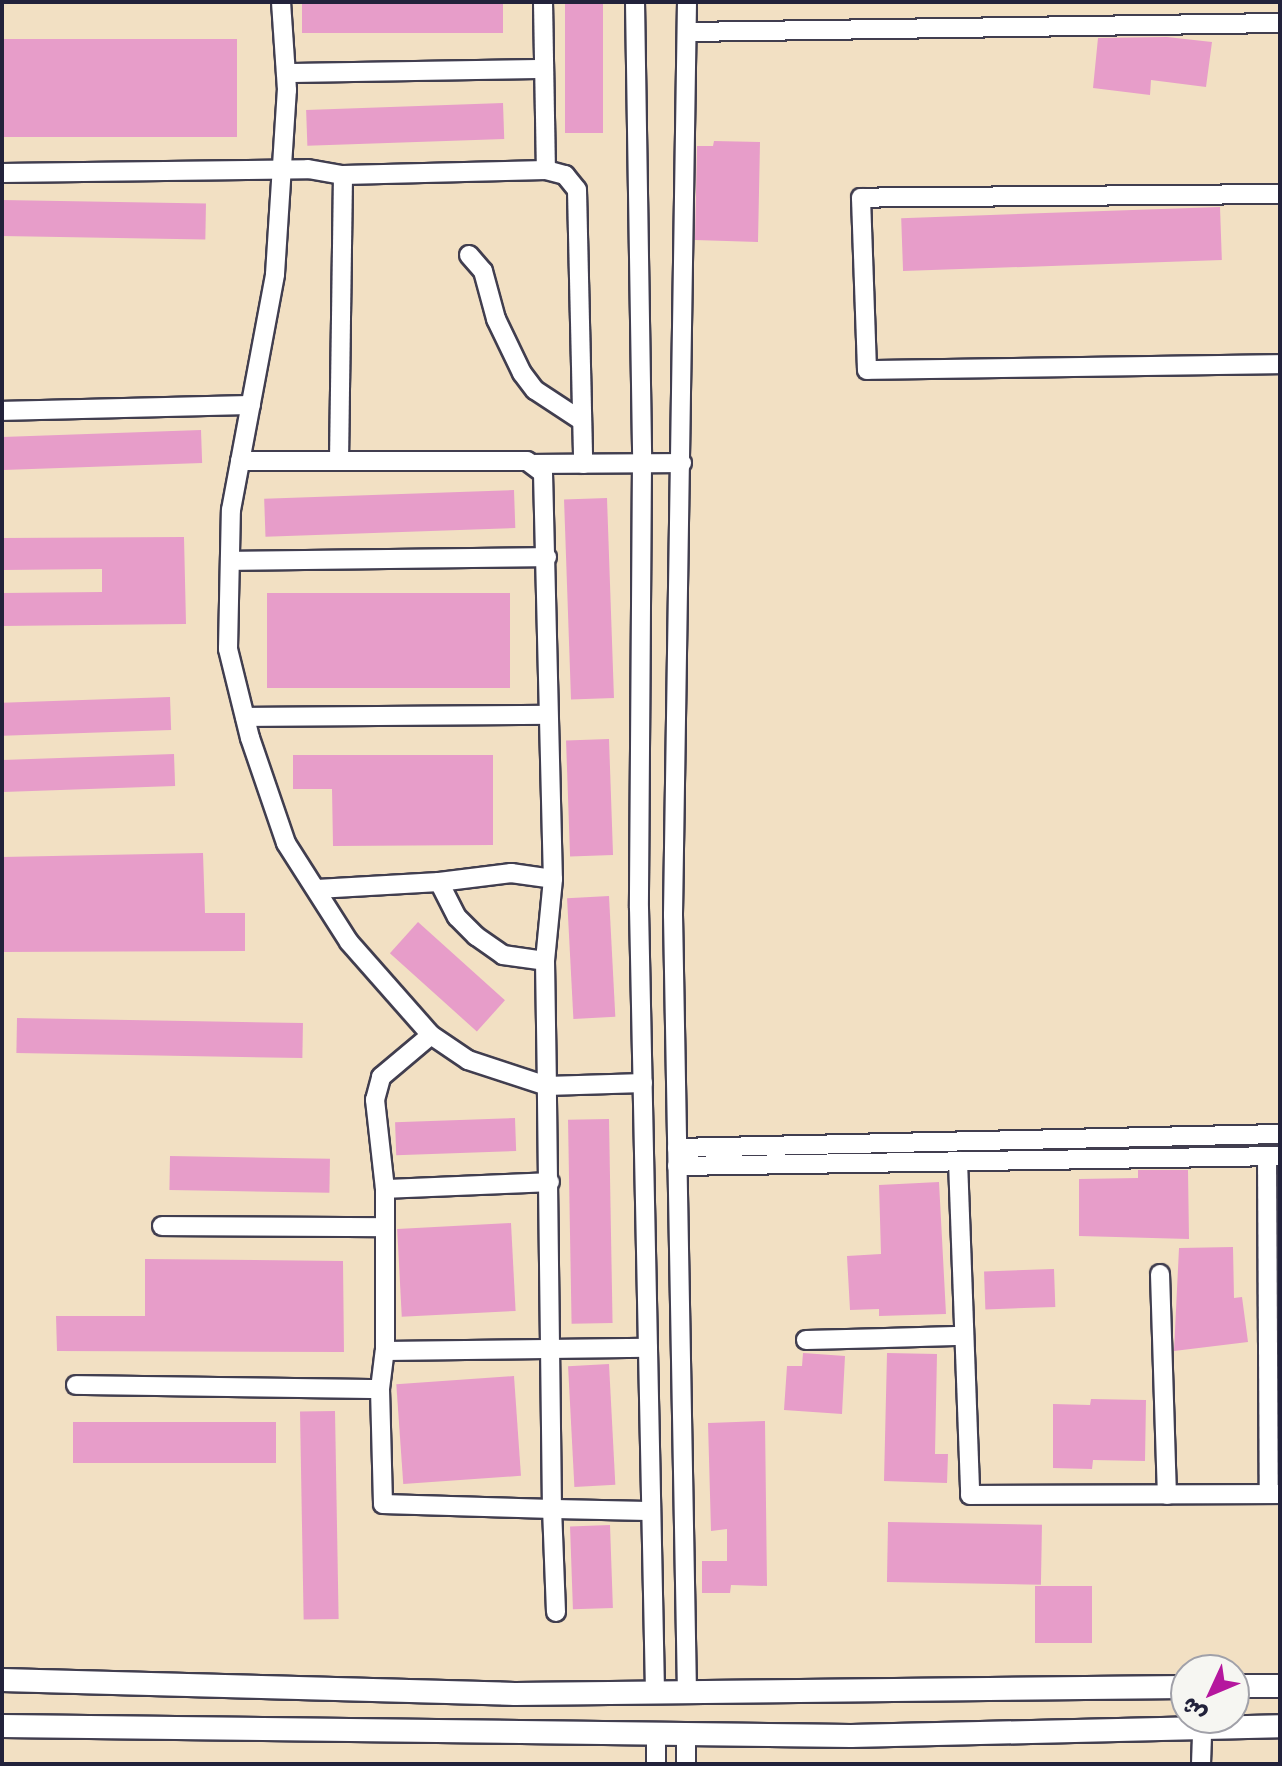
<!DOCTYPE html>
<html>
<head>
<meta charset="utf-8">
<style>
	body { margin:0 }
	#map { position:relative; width:1282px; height:1766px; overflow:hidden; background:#f2e0c3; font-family:Caveat,"Playpen Sans Arabic",sans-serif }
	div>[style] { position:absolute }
	.building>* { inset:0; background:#e79dc9; transform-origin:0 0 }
	.roads { filter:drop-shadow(2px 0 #413e4f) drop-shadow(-2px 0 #413e4f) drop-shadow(0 2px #413e4f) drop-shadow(0 -2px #413e4f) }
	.minor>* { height:18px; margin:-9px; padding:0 9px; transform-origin:9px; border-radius:9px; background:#fff }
	.tertiary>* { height:22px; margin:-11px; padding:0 11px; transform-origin:11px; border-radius:11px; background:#fff }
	span { translate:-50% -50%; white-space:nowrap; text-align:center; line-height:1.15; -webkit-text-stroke:6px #f6f6f2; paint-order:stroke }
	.frame { position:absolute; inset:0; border:4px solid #22223b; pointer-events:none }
	.north { position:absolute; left:1170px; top:1654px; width:80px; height:80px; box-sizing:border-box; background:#f6f6f2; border:2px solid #a1a1a9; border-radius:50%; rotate:226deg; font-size:22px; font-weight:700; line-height:32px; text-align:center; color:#22223b }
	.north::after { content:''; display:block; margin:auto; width:28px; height:36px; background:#b5179e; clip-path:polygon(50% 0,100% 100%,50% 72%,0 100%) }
</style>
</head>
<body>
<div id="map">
	<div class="building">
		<div style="left:302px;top:2px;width:201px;height:31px"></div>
		<div style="left:565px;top:2px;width:38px;height:131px"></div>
		<div style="clip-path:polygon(1167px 37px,1212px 42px,1206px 87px,1151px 80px,1150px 95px,1093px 88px,1098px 38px)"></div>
		<div style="left:2px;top:39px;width:235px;height:98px"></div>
		<div style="left:503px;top:103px;width:36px;height:197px;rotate:88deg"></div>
		<div style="clip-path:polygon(714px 141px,760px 142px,758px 242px,695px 240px,697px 146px,713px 146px)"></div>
		<div style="left:2px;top:200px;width:204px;height:36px;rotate:1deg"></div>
		<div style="left:1220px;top:207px;width:53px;height:319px;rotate:88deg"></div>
		<div style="left:201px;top:430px;width:33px;height:199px;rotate:88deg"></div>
		<div style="left:514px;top:490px;width:38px;height:250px;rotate:88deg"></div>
		<div style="left:607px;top:498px;width:200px;height:43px;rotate:88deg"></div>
		<div style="clip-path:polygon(184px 537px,186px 624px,2px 626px,2px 593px,102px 592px,102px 569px,2px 570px,2px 538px)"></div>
		<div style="left:510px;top:593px;width:95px;height:243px;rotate:90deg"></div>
		<div style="left:170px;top:697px;width:33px;height:168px;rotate:88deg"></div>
		<div style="left:609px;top:739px;width:116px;height:43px;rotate:88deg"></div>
		<div style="left:174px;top:754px;width:32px;height:172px;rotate:88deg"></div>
		<div style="clip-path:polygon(293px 755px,493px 755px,493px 845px,333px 846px,332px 789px,293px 789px)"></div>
		<div style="clip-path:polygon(203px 853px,205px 913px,245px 913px,245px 951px,2px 952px,2px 857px)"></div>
		<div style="left:609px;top:896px;width:121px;height:42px;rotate:87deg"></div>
		<div style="left:418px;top:922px;width:117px;height:42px;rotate:42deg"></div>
		<div style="left:17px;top:1018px;width:286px;height:35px;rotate:1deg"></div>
		<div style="left:515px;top:1118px;width:33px;height:120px;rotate:88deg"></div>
		<div style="left:609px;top:1119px;width:204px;height:41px;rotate:89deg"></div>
		<div style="left:170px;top:1156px;width:160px;height:34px;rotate:1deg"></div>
		<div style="clip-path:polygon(1138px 1170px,1188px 1170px,1189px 1239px,1079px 1236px,1079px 1179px,1138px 1178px)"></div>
		<div style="clip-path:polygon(939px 1182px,946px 1314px,879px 1316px,879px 1309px,850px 1310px,847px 1256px,881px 1254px,879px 1185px)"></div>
		<div style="left:511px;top:1223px;width:88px;height:114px;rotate:87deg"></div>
		<div style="clip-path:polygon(1233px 1247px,1234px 1298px,1242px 1297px,1248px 1342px,1174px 1351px,1179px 1248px)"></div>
		<div style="clip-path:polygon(145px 1259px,343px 1261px,344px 1352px,57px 1351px,56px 1316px,145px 1316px)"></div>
		<div style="left:1054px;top:1269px;width:38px;height:70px;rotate:88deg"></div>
		<div style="clip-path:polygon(803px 1353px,845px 1356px,842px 1414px,784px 1410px,787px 1366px,802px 1366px)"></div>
		<div style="clip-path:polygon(887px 1353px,937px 1354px,935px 1454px,948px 1454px,947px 1483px,884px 1481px)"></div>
		<div style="left:609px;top:1364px;width:121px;height:41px;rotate:87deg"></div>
		<div style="left:514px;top:1376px;width:100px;height:118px;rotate:86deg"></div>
		<div style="clip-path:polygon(1091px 1399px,1146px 1400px,1145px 1461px,1093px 1460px,1092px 1469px,1053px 1468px,1053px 1404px,1090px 1405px)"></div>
		<div style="left:335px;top:1411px;width:208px;height:35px;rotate:89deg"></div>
		<div style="clip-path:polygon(765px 1421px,767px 1586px,731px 1585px,730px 1593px,702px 1593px,702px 1561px,727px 1561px,727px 1529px,711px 1531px,708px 1423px)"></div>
		<div style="left:73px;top:1422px;width:203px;height:41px"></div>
		<div style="left:888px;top:1522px;width:154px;height:60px;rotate:1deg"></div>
		<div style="left:610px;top:1525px;width:83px;height:40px;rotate:88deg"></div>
		<div style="left:1035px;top:1586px;width:57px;height:57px"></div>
	</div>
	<div class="roads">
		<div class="minor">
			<div style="left:543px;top:2px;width:168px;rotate:89deg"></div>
			<div style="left:635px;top:2px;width:461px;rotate:89.1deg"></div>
			<div style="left:642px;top:463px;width:445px;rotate:90.4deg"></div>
			<div style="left:639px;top:908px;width:784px;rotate:88.83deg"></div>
			<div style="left:687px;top:2px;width:913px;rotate:90.88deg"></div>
			<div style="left:673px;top:915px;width:777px;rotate:88.97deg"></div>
			<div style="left:687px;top:32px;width:593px;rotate:-0.87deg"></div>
			<div style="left:286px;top:73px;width:258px;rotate:-0.9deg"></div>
			<div style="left:2px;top:173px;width:306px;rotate:-0.7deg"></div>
			<div style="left:308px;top:169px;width:36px;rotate:10deg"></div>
			<div style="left:343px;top:175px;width:285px;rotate:90.8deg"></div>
			<div style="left:343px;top:175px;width:203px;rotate:-1.4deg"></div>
			<div style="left:546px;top:170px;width:20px;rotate:15deg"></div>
			<div style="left:565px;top:175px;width:19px;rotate:51deg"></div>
			<div style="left:577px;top:190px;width:274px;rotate:88.7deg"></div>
			<div style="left:1280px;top:194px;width:419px;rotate:179.5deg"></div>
			<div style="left:861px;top:198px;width:172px;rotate:88deg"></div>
			<div style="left:867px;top:370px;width:413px;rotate:-0.8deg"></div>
			<div style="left:469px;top:255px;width:21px;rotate:49deg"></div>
			<div style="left:483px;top:271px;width:50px;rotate:74.8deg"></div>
			<div style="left:496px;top:319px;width:60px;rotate:64.3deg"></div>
			<div style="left:522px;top:373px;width:21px;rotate:53deg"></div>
			<div style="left:535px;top:390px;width:56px;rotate:33.4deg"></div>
			<div style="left:2px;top:411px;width:249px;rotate:-1.4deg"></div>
			<div style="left:240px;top:461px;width:287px"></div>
			<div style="left:527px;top:461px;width:20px;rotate:37deg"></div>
			<div style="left:543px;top:473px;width:406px;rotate:88.6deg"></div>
			<div style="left:553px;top:879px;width:82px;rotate:95.6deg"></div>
			<div style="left:545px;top:961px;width:125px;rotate:89.1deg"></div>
			<div style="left:547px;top:1086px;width:96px;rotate:-1.8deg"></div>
			<div style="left:535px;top:464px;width:147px;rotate:-0.4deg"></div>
			<div style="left:230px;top:561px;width:317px;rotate:-0.7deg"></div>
			<div style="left:245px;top:717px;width:302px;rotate:-0.4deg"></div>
			<div style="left:439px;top:882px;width:73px;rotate:-7.1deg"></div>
			<div style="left:511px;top:873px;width:42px;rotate:8.1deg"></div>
			<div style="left:317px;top:889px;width:122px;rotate:-3.3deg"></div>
			<div style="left:439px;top:882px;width:39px;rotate:63deg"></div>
			<div style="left:457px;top:917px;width:27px;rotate:45deg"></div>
			<div style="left:476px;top:936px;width:33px;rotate:35deg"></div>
			<div style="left:503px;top:955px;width:42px;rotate:8.1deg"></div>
			<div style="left:677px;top:1148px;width:603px;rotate:-1.33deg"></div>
			<div style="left:1267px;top:1156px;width:338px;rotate:89.7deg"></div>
			<div style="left:958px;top:1161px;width:334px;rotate:87.9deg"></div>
			<div style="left:970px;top:1495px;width:310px;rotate:-0.2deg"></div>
			<div style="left:677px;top:1166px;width:603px;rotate:-0.95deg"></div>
			<div style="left:385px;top:1189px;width:90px;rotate:-96.4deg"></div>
			<div style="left:375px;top:1100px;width:24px;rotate:-75deg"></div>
			<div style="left:381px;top:1077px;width:65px;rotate:-40deg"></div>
			<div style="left:162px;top:1226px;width:223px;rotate:0.3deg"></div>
			<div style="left:1160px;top:1274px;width:221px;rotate:88.2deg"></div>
			<div style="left:806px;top:1340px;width:158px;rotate:-1.5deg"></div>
			<div style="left:385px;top:1351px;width:263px;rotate:-0.7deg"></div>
			<div style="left:76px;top:1385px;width:304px;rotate:0.8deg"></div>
			<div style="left:380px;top:1389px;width:115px;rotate:88.5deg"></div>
			<div style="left:383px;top:1504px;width:169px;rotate:1.7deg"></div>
			<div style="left:552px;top:1509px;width:423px;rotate:-90.7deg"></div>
			<div style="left:547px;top:1086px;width:83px;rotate:-161.8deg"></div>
			<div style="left:468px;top:1060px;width:45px;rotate:-146deg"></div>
			<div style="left:431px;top:1035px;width:124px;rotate:-131.4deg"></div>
			<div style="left:349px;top:942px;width:117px;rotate:-122.5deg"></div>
			<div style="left:286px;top:843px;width:111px;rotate:-108.9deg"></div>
			<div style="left:250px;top:738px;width:92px;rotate:-103.9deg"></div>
			<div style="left:228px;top:649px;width:139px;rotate:-88.8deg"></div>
			<div style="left:231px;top:510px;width:240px;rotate:-79.4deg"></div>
			<div style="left:275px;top:274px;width:184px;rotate:-86.3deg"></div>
			<div style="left:287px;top:90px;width:88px;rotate:-93.9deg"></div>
			<div style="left:380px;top:1389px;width:38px;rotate:-83deg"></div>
			<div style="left:385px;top:1351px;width:162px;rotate:-90deg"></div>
			<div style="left:385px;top:1189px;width:165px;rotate:-2.4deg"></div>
			<div style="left:556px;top:1612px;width:103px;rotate:-92.2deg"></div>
			<div style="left:552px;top:1509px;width:99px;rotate:1.2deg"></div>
			<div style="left:656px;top:1733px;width:31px;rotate:90deg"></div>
			<div style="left:686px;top:1734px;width:30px;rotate:90deg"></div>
			<div style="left:1201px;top:1764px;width:36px;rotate:-88deg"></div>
		</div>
		<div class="tertiary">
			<div style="left:2px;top:1680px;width:513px;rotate:1.56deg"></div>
			<div style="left:515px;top:1694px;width:671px;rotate:-0.6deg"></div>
			<div style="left:1234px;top:1686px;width:46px"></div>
			<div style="left:2px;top:1726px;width:849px;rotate:0.67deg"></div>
			<div style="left:851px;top:1736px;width:429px;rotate:-1.3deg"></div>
		</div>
	</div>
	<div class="frame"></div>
	<div class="north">ش</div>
</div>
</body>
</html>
